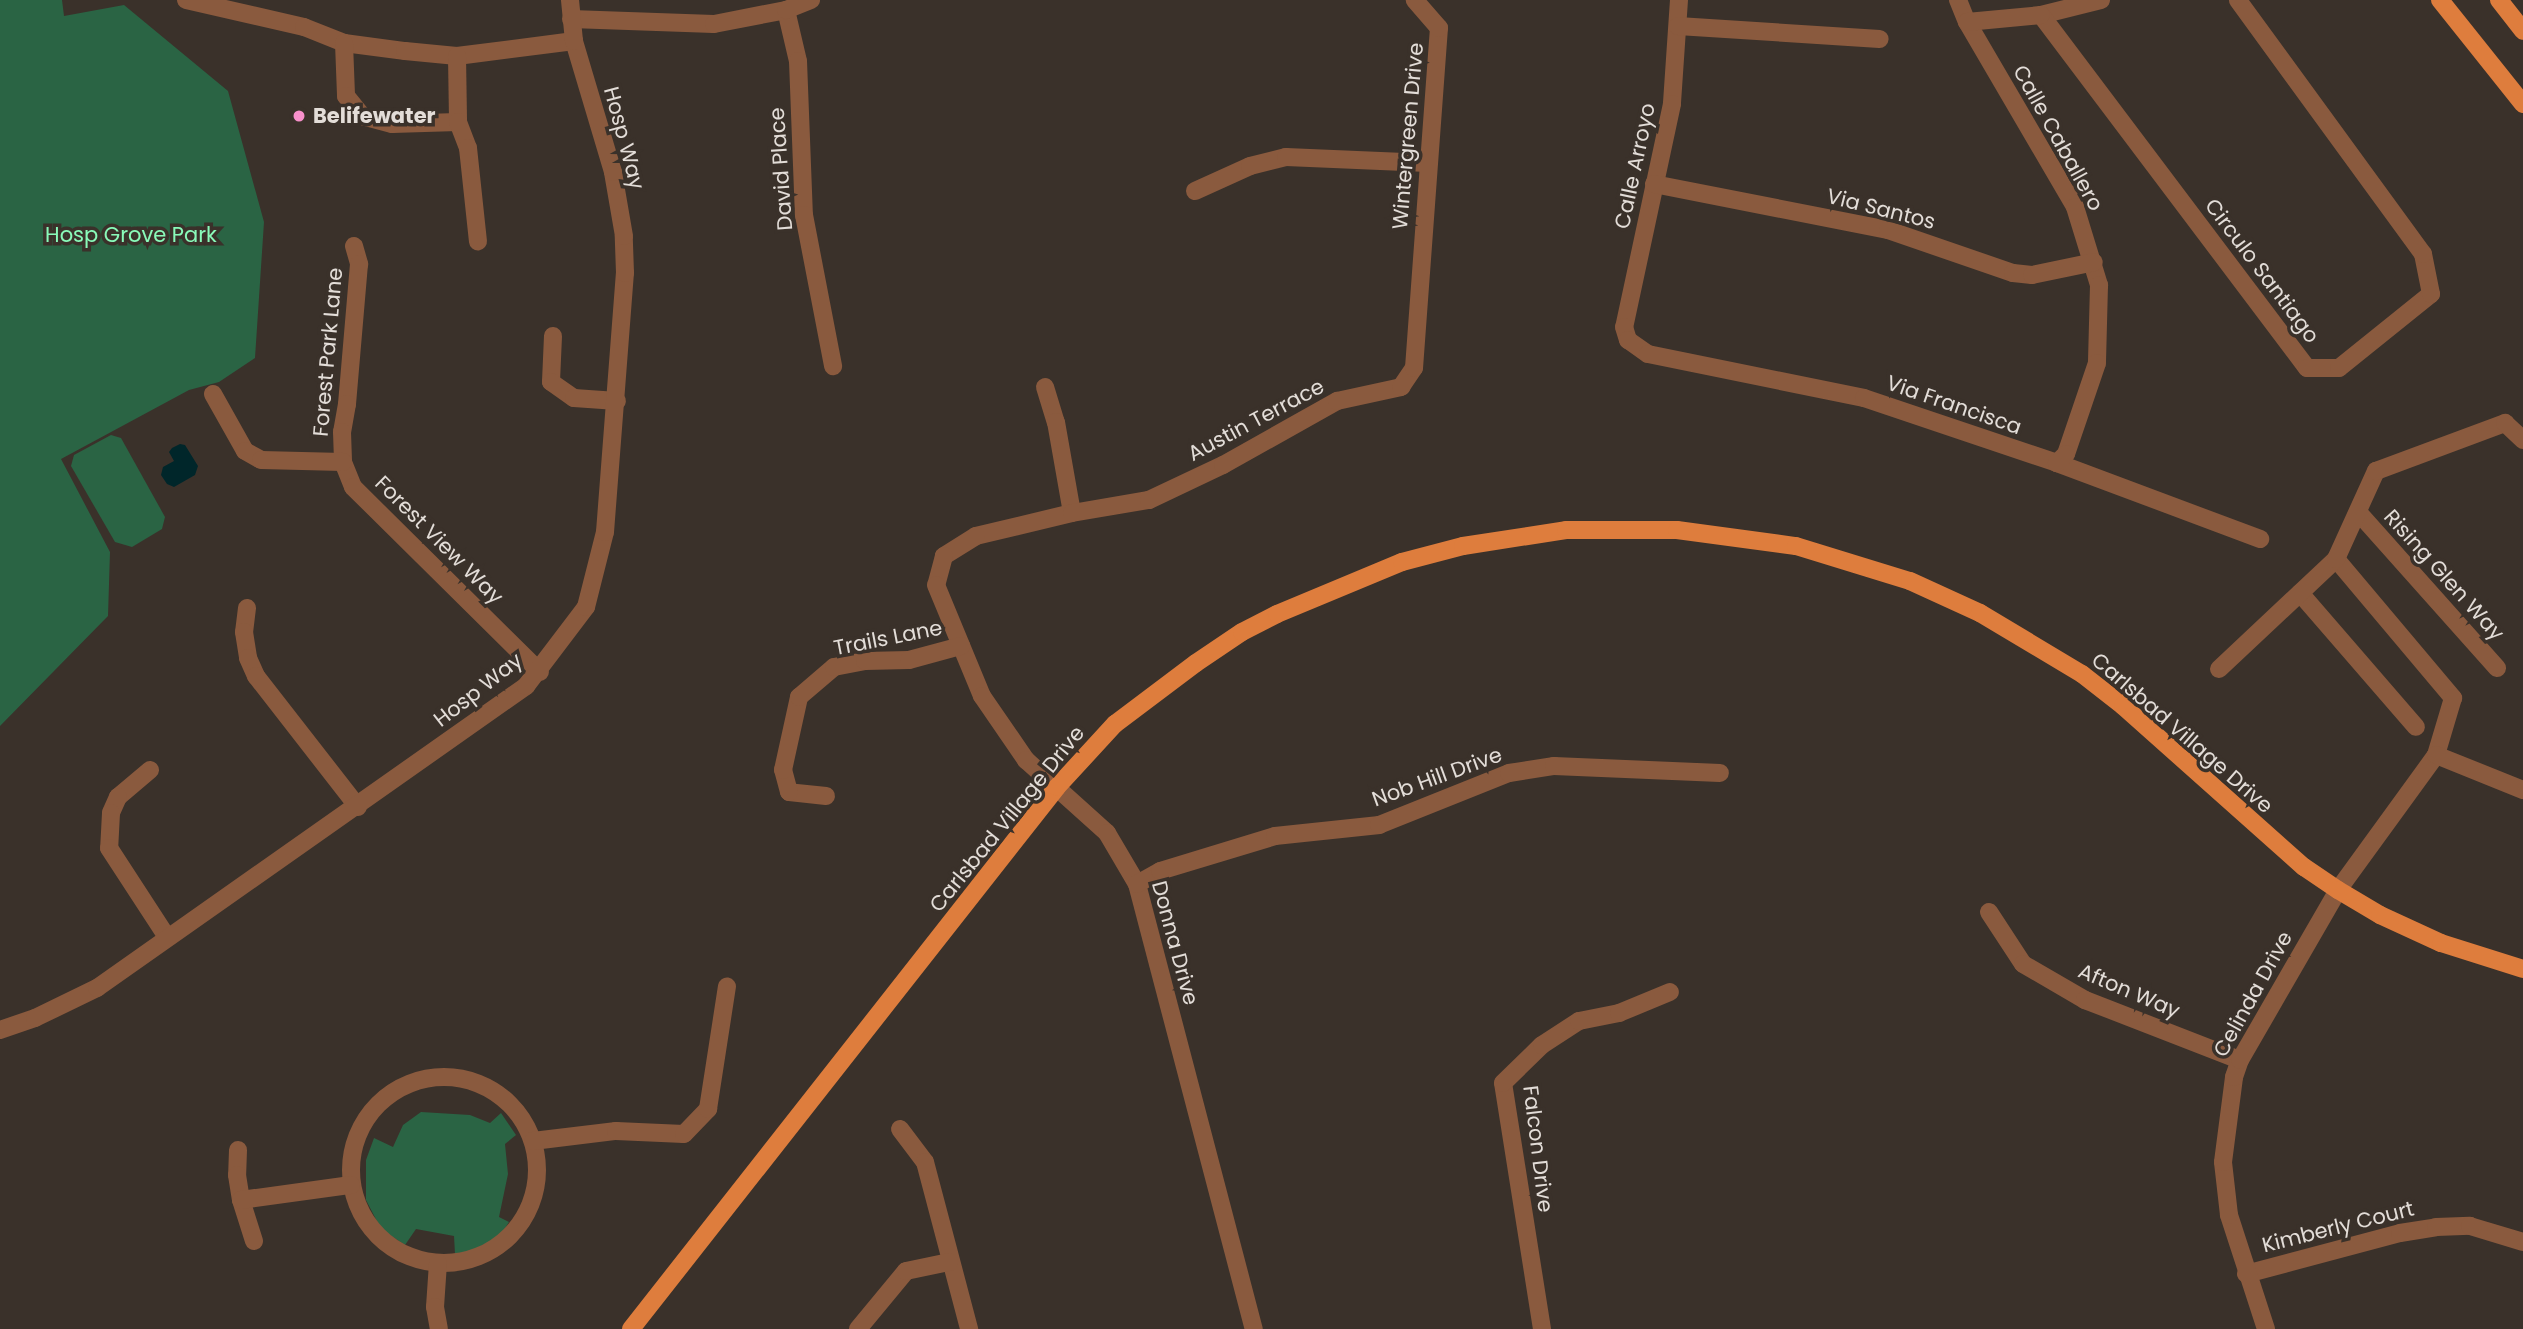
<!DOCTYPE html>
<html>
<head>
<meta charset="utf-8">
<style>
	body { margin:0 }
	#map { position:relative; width:2523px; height:1329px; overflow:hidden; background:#3a312a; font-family:Poppins,sans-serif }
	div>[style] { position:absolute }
	.green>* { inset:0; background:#2a6444 }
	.water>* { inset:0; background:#00262a }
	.minor>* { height:18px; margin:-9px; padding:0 9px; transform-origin:9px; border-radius:9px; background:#8a5a3e }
	.minor>.ring { margin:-9px; padding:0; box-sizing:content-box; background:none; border:18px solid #8a5a3e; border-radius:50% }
	.major>* { height:18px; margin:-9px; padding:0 9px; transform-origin:9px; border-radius:9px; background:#de7d3d }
	.dots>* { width:19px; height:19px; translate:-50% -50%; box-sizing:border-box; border:4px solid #3a312a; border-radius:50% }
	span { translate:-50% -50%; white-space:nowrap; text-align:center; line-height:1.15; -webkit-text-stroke:7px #3a312a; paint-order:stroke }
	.poi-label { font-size:21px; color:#e3ddd8; font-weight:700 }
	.left { translate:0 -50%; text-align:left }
	.street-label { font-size:21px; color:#e3ddd8 }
	.park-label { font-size:21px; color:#89fab9 }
</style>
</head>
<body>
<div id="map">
	<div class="green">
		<div style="clip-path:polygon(0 0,62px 0,64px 16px,124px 5px,228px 91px,264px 222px,255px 358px,219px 382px,189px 390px,61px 459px,110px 552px,108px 616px,0 726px)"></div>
		<div style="clip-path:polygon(111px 435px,121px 438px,165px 517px,162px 529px,132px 547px,115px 542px,71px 466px,74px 455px)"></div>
		<div style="clip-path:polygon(421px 1112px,470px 1115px,490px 1123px,501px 1113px,516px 1135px,505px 1144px,508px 1174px,499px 1217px,509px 1222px,500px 1236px,472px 1251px,455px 1254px,454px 1236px,416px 1229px,405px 1245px,381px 1229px,366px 1200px,366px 1160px,374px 1138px,393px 1147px,403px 1125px)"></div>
	</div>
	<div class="water">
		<div style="clip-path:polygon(180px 444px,185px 445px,198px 466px,195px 475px,174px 487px,167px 484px,161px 475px,163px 467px,174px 461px,169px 452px,172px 448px)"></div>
	</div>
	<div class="minor">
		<div style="left:186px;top:0;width:121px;rotate:12.9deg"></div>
		<div style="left:304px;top:27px;width:43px;rotate:21.8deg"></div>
		<div style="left:344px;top:43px;width:62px;rotate:7.5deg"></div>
		<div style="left:405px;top:51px;width:52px;rotate:5.5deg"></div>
		<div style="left:457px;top:56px;width:118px;rotate:-7.3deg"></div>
		<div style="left:1679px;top:0;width:104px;rotate:93.9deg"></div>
		<div style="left:1672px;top:104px;width:228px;rotate:102.1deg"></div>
		<div style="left:1624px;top:327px;width:14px;rotate:73deg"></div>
		<div style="left:1628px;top:340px;width:24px;rotate:35deg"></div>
		<div style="left:1648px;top:354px;width:220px;rotate:11.5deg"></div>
		<div style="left:1864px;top:398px;width:204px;rotate:18.6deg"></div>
		<div style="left:2057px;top:463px;width:217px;rotate:20.5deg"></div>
		<div style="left:1958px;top:0;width:24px;rotate:68deg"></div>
		<div style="left:1967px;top:22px;width:214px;rotate:59.7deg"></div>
		<div style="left:2075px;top:207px;width:82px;rotate:72.9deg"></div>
		<div style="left:2099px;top:285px;width:78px;rotate:91.5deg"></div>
		<div style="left:2097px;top:363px;width:96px;rotate:108.8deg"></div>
		<div style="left:2066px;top:454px;width:13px;rotate:135deg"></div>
		<div style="left:2101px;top:0;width:62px;rotate:166deg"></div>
		<div style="left:2041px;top:15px;width:442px;rotate:53deg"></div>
		<div style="left:2307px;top:368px;width:32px"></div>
		<div style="left:2339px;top:368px;width:118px;rotate:-38.8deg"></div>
		<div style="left:2431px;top:294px;width:41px;rotate:-101.3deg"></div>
		<div style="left:2423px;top:254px;width:314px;rotate:-126.1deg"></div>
		<div style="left:786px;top:10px;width:52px;rotate:76.8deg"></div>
		<div style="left:798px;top:61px;width:154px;rotate:87.8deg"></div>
		<div style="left:804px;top:215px;width:154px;rotate:79.1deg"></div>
		<div style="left:571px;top:19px;width:143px;rotate:2deg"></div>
		<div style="left:714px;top:24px;width:73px;rotate:-11deg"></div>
		<div style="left:786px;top:10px;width:27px;rotate:-22deg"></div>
		<div style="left:1967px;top:22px;width:74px;rotate:-5.4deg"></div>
		<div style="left:1678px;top:26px;width:202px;rotate:3.7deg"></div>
		<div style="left:344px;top:43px;width:53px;rotate:87.8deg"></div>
		<div style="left:346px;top:96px;width:26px;rotate:51deg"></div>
		<div style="left:362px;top:116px;width:31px;rotate:15deg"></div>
		<div style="left:392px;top:124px;width:66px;rotate:-1.7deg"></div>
		<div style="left:457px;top:56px;width:66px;rotate:89.1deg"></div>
		<div style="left:458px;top:122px;width:28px;rotate:69deg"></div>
		<div style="left:468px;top:148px;width:94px;rotate:83.9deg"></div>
		<div style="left:1654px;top:184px;width:238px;rotate:11.1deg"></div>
		<div style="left:1888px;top:230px;width:132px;rotate:19deg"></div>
		<div style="left:2013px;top:273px;width:19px;rotate:6deg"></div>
		<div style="left:2032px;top:275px;width:63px;rotate:-11.8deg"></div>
		<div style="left:1195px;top:191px;width:60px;rotate:-24.4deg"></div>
		<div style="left:1250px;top:166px;width:37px;rotate:-14deg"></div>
		<div style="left:1286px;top:157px;width:142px;rotate:2.4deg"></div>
		<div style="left:354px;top:246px;width:19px;rotate:74deg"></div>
		<div style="left:359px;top:264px;width:141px;rotate:94.9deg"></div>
		<div style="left:347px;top:404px;width:28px;rotate:100deg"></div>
		<div style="left:342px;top:432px;width:30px;rotate:88deg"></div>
		<div style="left:343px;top:462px;width:27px;rotate:68deg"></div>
		<div style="left:353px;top:487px;width:263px;rotate:44.7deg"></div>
		<div style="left:553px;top:336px;width:46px;rotate:92.5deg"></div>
		<div style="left:551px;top:382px;width:28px;rotate:35deg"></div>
		<div style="left:574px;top:398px;width:43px;rotate:4deg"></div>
		<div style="left:1045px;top:387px;width:37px;rotate:73deg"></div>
		<div style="left:1056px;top:422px;width:92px;rotate:80deg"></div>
		<div style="left:1072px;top:513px;width:99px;rotate:166.5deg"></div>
		<div style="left:976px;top:536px;width:38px;rotate:148deg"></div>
		<div style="left:944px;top:556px;width:30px;rotate:105deg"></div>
		<div style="left:936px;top:585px;width:120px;rotate:67.5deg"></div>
		<div style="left:982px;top:696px;width:78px;rotate:55.5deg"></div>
		<div style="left:1026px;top:760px;width:109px;rotate:42deg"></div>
		<div style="left:1107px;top:833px;width:59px;rotate:59.5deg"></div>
		<div style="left:1137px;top:884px;width:460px;rotate:75.3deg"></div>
		<div style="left:213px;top:394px;width:65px;rotate:60.7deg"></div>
		<div style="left:245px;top:451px;width:18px;rotate:29deg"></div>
		<div style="left:261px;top:460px;width:82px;rotate:1.4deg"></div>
		<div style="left:2358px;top:512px;width:209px;rotate:48.3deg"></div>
		<div style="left:1072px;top:513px;width:78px;rotate:-9.6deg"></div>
		<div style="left:1149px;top:500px;width:82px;rotate:-25.3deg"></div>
		<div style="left:1223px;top:465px;width:131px;rotate:-29.3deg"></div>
		<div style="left:1337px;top:401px;width:66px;rotate:-12.3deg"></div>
		<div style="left:1401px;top:387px;width:23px;rotate:-56deg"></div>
		<div style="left:1414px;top:368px;width:341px;rotate:-85.8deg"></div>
		<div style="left:1439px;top:28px;width:37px;rotate:-131deg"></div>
		<div style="left:2336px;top:559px;width:182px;rotate:49.9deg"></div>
		<div style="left:2453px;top:698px;width:59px;rotate:106.6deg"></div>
		<div style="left:2300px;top:593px;width:177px;rotate:49.1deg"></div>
		<div style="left:247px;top:608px;width:24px;rotate:97deg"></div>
		<div style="left:244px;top:632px;width:26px;rotate:81deg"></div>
		<div style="left:248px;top:658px;width:20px;rotate:66deg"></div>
		<div style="left:256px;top:676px;width:166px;rotate:52.1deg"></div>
		<div style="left:2219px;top:669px;width:161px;rotate:-43.2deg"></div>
		<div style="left:2336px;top:559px;width:97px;rotate:-65.6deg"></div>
		<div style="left:2376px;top:471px;width:138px;rotate:-20.4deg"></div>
		<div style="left:2505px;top:423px;width:25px;rotate:43deg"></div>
		<div style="left:150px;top:770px;width:42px;rotate:139.8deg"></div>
		<div style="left:118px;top:797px;width:17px;rotate:114deg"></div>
		<div style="left:111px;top:813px;width:35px;rotate:93deg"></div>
		<div style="left:109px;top:848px;width:106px;rotate:56.9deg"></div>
		<div style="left:826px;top:796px;width:37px;rotate:-174deg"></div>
		<div style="left:789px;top:792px;width:23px;rotate:-105deg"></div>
		<div style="left:783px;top:770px;width:75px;rotate:-77.6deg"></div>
		<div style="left:799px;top:697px;width:46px;rotate:-40.6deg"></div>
		<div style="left:834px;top:667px;width:32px;rotate:-11deg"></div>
		<div style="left:865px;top:661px;width:44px;rotate:-1.3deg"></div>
		<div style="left:909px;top:660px;width:54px;rotate:-15.1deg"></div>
		<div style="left:1137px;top:884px;width:26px;rotate:-29deg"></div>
		<div style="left:1160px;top:871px;width:120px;rotate:-16.9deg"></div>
		<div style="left:1275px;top:836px;width:105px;rotate:-6deg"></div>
		<div style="left:1379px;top:825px;width:140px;rotate:-21.8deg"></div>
		<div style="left:1509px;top:773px;width:46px;rotate:-8.8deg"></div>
		<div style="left:1554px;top:766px;width:166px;rotate:2.4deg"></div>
		<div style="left:1989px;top:912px;width:62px;rotate:56.8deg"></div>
		<div style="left:2023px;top:964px;width:72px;rotate:30.1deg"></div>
		<div style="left:2085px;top:1000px;width:166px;rotate:21.2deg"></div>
		<div style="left:0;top:1030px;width:37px;rotate:-19deg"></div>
		<div style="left:35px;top:1018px;width:69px;rotate:-25.8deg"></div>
		<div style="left:97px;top:988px;width:525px;rotate:-35.14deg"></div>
		<div style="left:526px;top:686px;width:99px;rotate:-52.8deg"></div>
		<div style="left:586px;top:607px;width:77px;rotate:-75.8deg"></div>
		<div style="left:605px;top:532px;width:260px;rotate:-85.6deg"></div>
		<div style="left:625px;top:273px;width:37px;rotate:-92deg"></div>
		<div style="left:624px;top:236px;width:65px;rotate:-99.8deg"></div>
		<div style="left:613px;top:172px;width:137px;rotate:-106.6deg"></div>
		<div style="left:574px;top:41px;width:41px;rotate:-95.6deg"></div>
		<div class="ring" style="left:351px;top:1077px;width:168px;height:168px"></div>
		<div style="left:900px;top:1129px;width:41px;rotate:52.9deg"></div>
		<div style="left:925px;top:1162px;width:173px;rotate:75.2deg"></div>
		<div style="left:533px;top:1141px;width:84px;rotate:-6.9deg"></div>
		<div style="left:616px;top:1131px;width:68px;rotate:2.5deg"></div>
		<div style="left:684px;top:1134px;width:35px;rotate:-46deg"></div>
		<div style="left:708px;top:1109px;width:124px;rotate:-81.2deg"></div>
		<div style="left:238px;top:1150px;width:25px;rotate:92deg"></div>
		<div style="left:237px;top:1175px;width:25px;rotate:81deg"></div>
		<div style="left:241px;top:1200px;width:43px;rotate:72.4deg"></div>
		<div style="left:241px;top:1200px;width:111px;rotate:-7.8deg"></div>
		<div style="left:438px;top:1263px;width:44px;rotate:93.9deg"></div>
		<div style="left:435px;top:1307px;width:22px;rotate:80deg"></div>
		<div style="left:2246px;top:1274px;width:159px;rotate:-14.9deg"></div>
		<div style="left:2400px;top:1233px;width:36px;rotate:-9deg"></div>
		<div style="left:2436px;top:1227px;width:34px;rotate:-2deg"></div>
		<div style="left:2470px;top:1226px;width:55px;rotate:16.8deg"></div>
		<div style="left:858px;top:1329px;width:75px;rotate:-50.4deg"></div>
		<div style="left:906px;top:1271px;width:44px;rotate:-11.8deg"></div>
		<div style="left:1542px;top:1329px;width:249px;rotate:-99deg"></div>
		<div style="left:1503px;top:1083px;width:54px;rotate:-44.3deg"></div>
		<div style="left:1542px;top:1045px;width:44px;rotate:-33deg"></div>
		<div style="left:1579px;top:1021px;width:41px;rotate:-11.3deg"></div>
		<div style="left:1619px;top:1013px;width:55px;rotate:-22.4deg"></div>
		<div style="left:2266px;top:1329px;width:120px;rotate:-108deg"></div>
		<div style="left:2229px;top:1215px;width:53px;rotate:-96.5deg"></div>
		<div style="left:2223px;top:1162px;width:86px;rotate:-82.6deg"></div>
		<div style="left:2234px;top:1077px;width:18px;rotate:-71deg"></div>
		<div style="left:2240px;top:1060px;width:196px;rotate:-60deg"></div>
		<div style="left:2338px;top:890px;width:167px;rotate:-54deg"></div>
		<div style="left:2436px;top:755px;width:94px;rotate:21.9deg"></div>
	</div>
	<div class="major">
		<div style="left:2440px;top:0;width:133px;rotate:51.4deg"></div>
		<div style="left:2499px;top:0;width:39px;rotate:52deg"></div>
		<div style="left:631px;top:1329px;width:689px;rotate:-51.83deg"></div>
		<div style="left:1057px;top:787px;width:86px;rotate:-47.4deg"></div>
		<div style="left:1115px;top:724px;width:101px;rotate:-37deg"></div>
		<div style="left:1196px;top:663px;width:55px;rotate:-34deg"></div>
		<div style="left:1242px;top:632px;width:39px;rotate:-27deg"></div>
		<div style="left:1277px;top:614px;width:135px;rotate:-22.6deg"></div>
		<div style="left:1402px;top:562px;width:63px;rotate:-14.7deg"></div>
		<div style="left:1463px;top:546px;width:104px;rotate:-8.8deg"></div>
		<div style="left:1566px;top:530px;width:111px"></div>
		<div style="left:1677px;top:530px;width:120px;rotate:7.7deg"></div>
		<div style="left:1796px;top:546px;width:119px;rotate:17.1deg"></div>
		<div style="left:1910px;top:581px;width:77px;rotate:24.6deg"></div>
		<div style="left:1980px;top:613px;width:119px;rotate:30.9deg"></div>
		<div style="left:2082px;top:674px;width:52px;rotate:38deg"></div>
		<div style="left:2123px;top:706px;width:242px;rotate:41.7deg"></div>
		<div style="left:2304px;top:867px;width:41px;rotate:34.1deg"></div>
		<div style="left:2338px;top:890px;width:49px;rotate:30.8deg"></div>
		<div style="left:2380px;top:915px;width:67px;rotate:24.7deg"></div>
		<div style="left:2441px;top:943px;width:86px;rotate:17.6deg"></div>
	</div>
	<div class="dots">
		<div style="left:299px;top:116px;background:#f890cb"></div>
	</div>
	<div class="poi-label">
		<span class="left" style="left:313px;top:116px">Belifewater</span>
	</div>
	<div class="street-label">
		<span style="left:1408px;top:136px;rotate:-85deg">Wintergreen Drive</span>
		<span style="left:624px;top:138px;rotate:75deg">Hosp Way</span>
		<span style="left:2058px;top:138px;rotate:61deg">Calle Caballero</span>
		<span style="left:1635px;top:166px;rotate:-78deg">Calle Arroyo</span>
		<span style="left:781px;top:169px;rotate:-94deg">David Place</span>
		<span style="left:1881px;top:209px;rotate:14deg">Via Santos</span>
		<span style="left:2262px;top:271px;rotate:53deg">Circulo Santiago</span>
		<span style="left:328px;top:352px;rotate:-85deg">Forest Park Lane</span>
		<span style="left:1954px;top:405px;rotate:19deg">Via Francisca</span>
		<span style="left:1256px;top:420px;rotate:-28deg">Austin Terrace</span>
		<span style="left:439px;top:540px;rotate:45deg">Forest View Way</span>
		<span style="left:2444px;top:575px;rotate:48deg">Rising Glen Way</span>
		<span style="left:888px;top:638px;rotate:-11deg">Trails Lane</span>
		<span style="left:478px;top:690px;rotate:-38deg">Hosp Way</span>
		<span style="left:2182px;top:733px;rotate:41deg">Carlsbad Village Drive</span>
		<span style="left:1437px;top:777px;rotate:-20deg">Nob Hill Drive</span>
		<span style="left:1007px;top:819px;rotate:-51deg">Carlsbad Village Drive</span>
		<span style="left:1175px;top:943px;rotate:75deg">Donna Drive</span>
		<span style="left:2129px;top:991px;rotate:23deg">Afton Way</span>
		<span style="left:2253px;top:994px;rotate:-61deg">Celinda Drive</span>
		<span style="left:1538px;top:1149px;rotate:83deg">Falcon Drive</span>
		<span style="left:2338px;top:1227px;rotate:-14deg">Kimberly Court</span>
	</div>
	<div class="park-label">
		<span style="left:131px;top:235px">Hosp Grove Park</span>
	</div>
</div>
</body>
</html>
